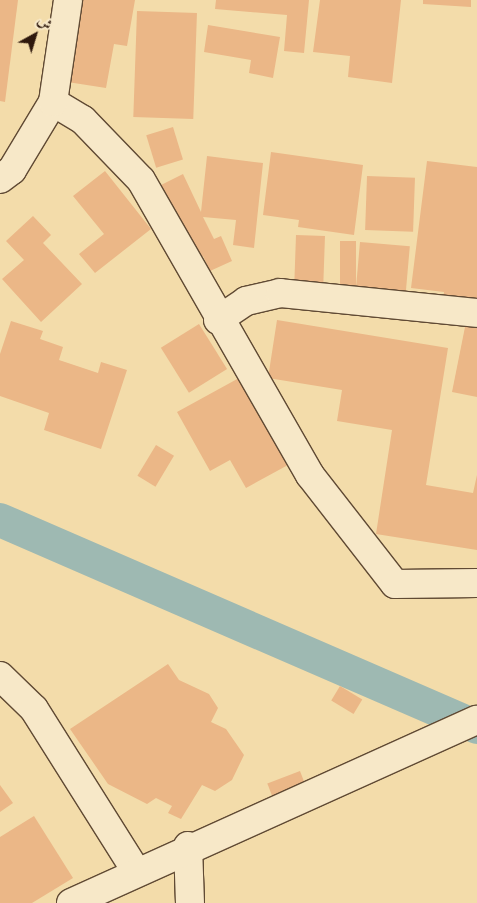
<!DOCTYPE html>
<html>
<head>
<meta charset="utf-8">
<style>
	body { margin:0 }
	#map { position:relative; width:477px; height:903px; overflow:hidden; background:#f3dcaa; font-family:"IM FELL French Canon",Amiri,serif }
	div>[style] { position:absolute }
	.canal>* { height:34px; margin:-17px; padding:0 17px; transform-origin:17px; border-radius:17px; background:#9eb9b2 }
	.building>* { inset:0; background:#ebb787; transform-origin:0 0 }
	.roads { filter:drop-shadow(1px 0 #604a34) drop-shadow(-1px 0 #604a34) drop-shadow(0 1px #604a34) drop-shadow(0 -1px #604a34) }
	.street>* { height:28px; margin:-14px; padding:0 14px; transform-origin:14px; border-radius:14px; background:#f7e8c8 }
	span { translate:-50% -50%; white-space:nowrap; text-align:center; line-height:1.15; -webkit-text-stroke:4px #f7e8c8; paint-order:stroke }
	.north { position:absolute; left:10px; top:10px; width:50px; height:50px; -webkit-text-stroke:4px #f7e8c8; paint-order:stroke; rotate:39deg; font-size:14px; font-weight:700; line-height:20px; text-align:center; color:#2f190d }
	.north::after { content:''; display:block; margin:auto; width:18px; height:22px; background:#2f190d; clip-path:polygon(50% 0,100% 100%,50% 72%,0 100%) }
</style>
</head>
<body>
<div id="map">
	<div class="canal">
		<div style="left:0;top:520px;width:520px;rotate:23.46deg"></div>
	</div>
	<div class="building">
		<div style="clip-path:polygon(0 0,18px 0,5px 102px,0 101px)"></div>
		<div style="clip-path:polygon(75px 0,135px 0,127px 46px,114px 44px,106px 88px,61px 81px)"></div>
		<div style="clip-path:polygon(216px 0,309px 0,304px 53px,284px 51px,287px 15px,215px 9px)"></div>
		<div style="clip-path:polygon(320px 0,401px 0,392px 83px,348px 77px,350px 56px,313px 52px)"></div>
		<div style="clip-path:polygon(423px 0,471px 0,471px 7px,423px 4px)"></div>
		<div style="left:137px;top:11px;width:60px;height:106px;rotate:2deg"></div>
		<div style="clip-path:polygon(208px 25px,280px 37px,273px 78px,249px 73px,251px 60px,204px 52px)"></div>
		<div style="left:173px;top:127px;width:34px;height:28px;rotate:73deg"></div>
		<div style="clip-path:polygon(271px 152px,363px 165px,354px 235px,298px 227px,299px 220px,263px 215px)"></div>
		<div style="clip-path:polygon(207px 156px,263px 163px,254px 248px,233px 245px,236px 220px,203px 217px,214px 239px,221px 236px,232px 261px,210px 271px,203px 256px,188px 263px,153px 189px,183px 174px,201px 212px)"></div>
		<div style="clip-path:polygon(427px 161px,477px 167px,477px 312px,442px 307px,444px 292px,411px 288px)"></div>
		<div style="clip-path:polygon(105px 171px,151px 229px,95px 273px,79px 254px,104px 234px,73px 196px)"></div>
		<div style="left:367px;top:176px;width:48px;height:54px;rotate:2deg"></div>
		<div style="clip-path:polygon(33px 216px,51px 235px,43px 243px,82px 284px,41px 322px,2px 279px,24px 260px,6px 241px)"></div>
		<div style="left:296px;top:235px;width:29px;height:48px;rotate:2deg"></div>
		<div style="left:340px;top:241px;width:16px;height:44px"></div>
		<div style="left:360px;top:242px;width:50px;height:51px;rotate:5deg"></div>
		<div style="clip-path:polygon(277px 320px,448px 348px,426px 485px,473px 493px,477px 475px,477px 550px,376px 534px,392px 430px,337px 421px,342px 390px,268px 378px)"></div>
		<div style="clip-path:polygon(11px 321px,43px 331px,40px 339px,63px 347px,59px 360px,98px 373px,101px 362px,127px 370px,101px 449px,44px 430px,49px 413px,0 396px,0 354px)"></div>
		<div style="clip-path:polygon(466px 322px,477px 324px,477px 397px,452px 392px)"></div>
		<div style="left:199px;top:324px;width:53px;height:45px;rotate:58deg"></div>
		<div style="clip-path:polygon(239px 378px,288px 465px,246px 488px,230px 460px,210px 471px,177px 412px)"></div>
		<div style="left:156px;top:445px;width:21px;height:36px;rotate:31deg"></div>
		<div style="clip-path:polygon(168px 664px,179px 680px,209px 694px,218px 708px,211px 722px,226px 729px,244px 755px,232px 780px,215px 791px,202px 785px,181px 819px,168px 813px,172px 806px,156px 798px,147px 804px,108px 784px,70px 729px)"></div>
		<div style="left:340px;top:686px;width:26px;height:17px;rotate:31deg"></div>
		<div style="left:300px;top:771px;width:19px;height:35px;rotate:69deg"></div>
		<div style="clip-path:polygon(0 785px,13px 803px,0 812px)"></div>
		<div style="clip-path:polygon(34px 816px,73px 878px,32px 903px,0 903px,0 837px)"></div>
	</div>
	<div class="roads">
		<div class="street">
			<div style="left:53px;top:102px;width:35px;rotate:31deg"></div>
			<div style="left:83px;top:120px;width:83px;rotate:46deg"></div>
			<div style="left:141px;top:180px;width:340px;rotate:60.2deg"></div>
			<div style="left:310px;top:475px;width:138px;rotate:52.1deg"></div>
			<div style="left:395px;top:584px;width:82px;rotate:-0.7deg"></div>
			<div style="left:0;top:179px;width:15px;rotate:-37deg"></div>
			<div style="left:12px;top:170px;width:79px;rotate:-58.9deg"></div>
			<div style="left:53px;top:102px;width:103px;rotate:-81.6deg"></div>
			<div style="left:218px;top:320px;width:34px;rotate:-34deg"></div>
			<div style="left:246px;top:301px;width:35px;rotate:-13deg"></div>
			<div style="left:280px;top:293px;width:198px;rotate:5.8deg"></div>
			<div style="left:0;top:676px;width:47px;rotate:44.1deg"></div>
			<div style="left:34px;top:709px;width:191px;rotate:57.8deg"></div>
			<div style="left:188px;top:846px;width:57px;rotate:88deg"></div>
			<div style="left:71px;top:903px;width:445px;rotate:-24.3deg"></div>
		</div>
	</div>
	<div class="north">ش</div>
</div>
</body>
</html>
